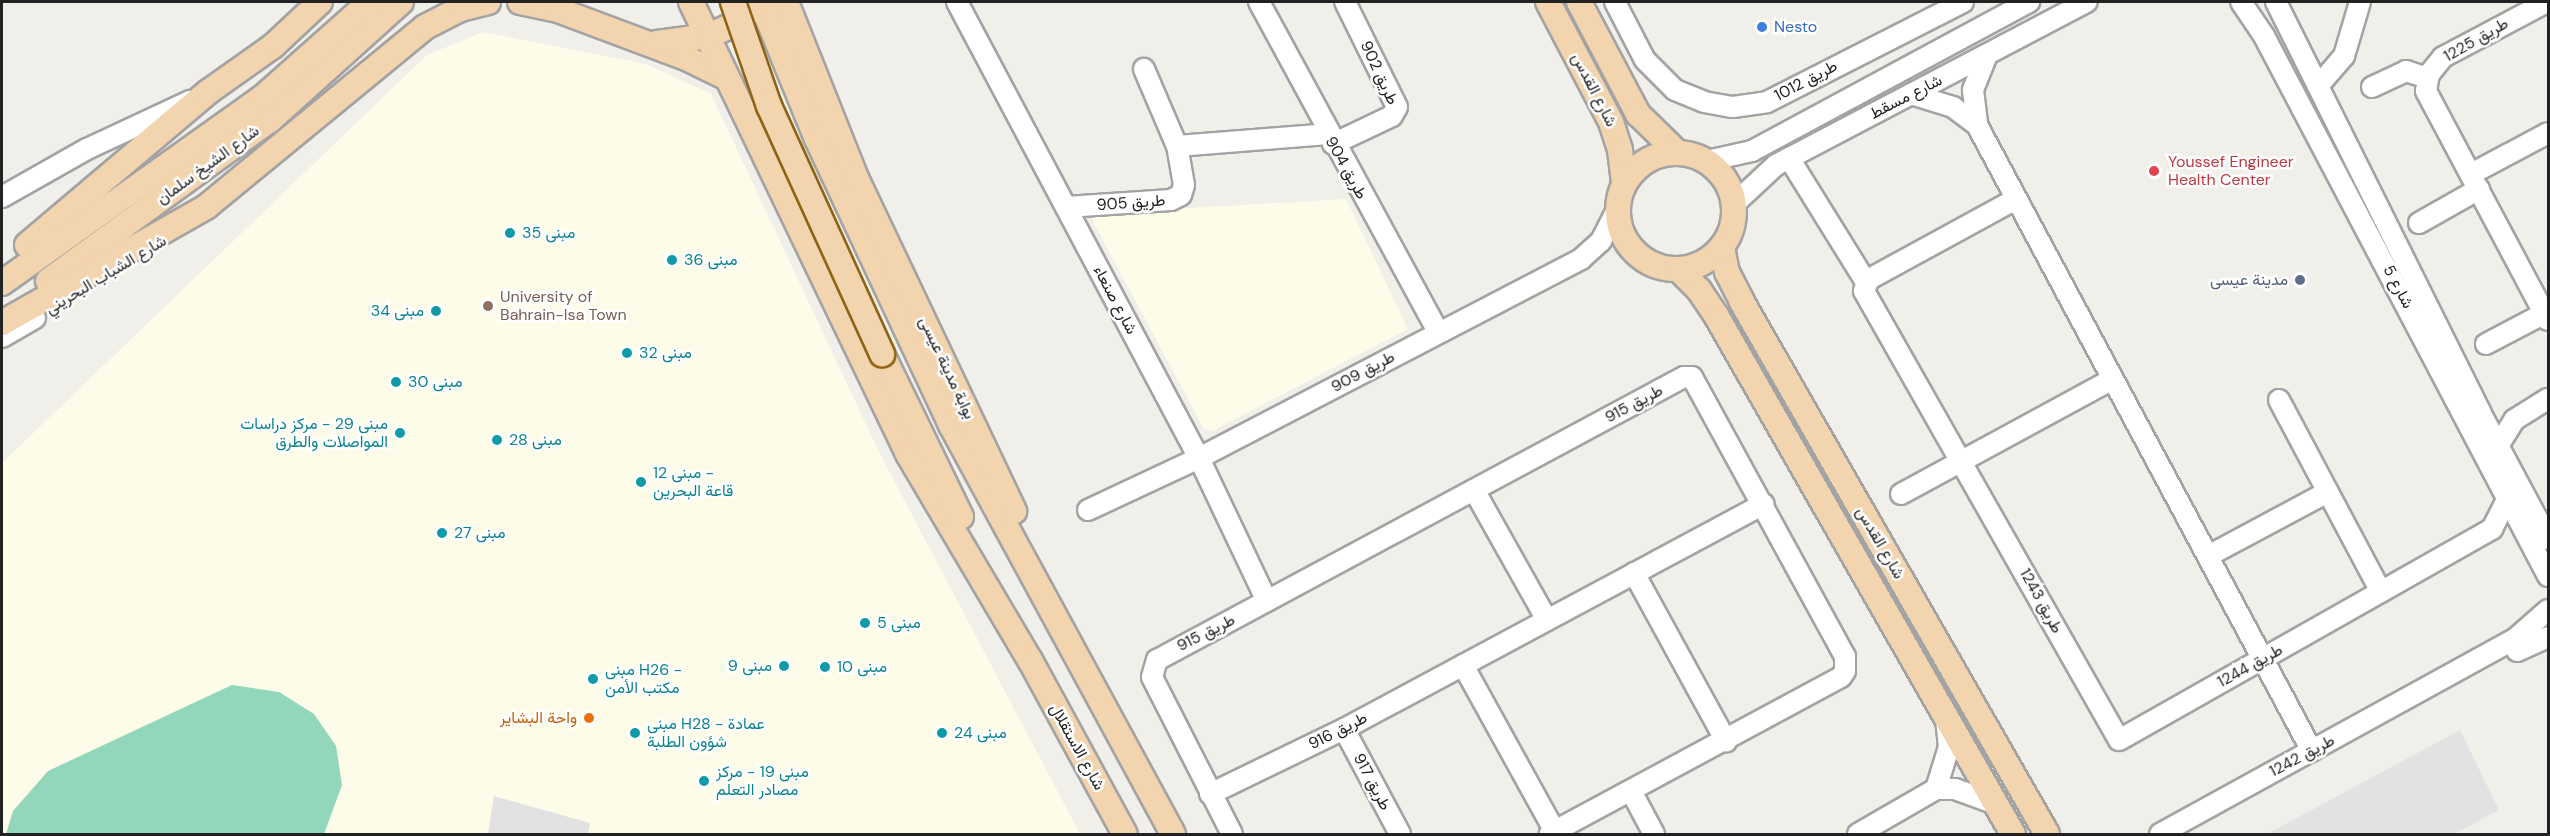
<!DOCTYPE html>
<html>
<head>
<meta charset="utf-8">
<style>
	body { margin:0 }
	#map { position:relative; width:2550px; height:836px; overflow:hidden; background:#f1efea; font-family:"DM Sans",Vazirmatn,sans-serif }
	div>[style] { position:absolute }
	.education>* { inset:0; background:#fcfce8 }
	.pitch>* { inset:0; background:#92d6bb }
	.parking>* { inset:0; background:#e2e2e2 }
	.roads { filter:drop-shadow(2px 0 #a3a3a3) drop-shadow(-2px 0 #a3a3a3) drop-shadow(0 2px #a3a3a3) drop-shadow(0 -2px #a3a3a3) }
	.minor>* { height:20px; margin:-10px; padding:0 10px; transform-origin:10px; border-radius:10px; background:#fff }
	.major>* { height:24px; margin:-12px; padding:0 12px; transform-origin:12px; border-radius:12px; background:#f2d4ae }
	.major>.ring { margin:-12px; padding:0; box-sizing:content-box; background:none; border:24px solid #f2d4ae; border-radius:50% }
	.bridges { filter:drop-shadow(2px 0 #8d6413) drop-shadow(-2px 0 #8d6413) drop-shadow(0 2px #8d6413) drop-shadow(0 -2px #8d6413) }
	.major-bridge>* { height:24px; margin:-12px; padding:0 12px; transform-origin:12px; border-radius:12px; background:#f2d4ae }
	.dots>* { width:16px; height:16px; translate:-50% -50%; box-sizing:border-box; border:3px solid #fff; border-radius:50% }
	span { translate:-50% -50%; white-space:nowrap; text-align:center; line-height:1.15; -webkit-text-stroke:5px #fff; paint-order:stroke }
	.shop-label { font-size:16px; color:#366cbe }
	.left { translate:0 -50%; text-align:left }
	.street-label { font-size:16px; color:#222 }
	.health-label { font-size:16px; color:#be3a42 }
	.culture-label { font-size:16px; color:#0d838f }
	.right { translate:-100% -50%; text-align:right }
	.service-label { font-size:16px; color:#4e5e75 }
	.education-label { font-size:16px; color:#785e54 }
	.food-label { font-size:16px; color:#c56008 }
	.frame { position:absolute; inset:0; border:3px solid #222; pointer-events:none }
</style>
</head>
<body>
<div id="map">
	<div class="education">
		<div style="clip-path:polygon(483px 32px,646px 64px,711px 94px,879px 452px,1080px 834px,2px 834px,2px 463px,427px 55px)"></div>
		<div style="clip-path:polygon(1346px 199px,1408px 329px,1212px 431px,1204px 429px,1089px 214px)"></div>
	</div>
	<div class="pitch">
		<div style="clip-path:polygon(232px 685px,279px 692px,314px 714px,336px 746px,342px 785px,324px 834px,6px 834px,13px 811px,48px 771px)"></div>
	</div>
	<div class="parking">
		<div style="clip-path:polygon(2460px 730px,2499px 810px,2454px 834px,2267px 834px)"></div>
		<div style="clip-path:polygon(494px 796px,590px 823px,588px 834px,488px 834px)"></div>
	</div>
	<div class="roads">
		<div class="minor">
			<div style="left:957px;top:2px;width:516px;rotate:62.05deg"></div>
			<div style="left:1199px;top:458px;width:158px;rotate:64.6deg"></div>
			<div style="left:1259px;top:2px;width:375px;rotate:61.5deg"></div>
			<div style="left:1615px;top:2px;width:65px;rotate:62.7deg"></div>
			<div style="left:1645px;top:60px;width:42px;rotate:45deg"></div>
			<div style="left:1675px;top:90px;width:31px;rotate:22deg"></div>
			<div style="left:1704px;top:102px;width:29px;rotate:10deg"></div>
			<div style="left:1733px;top:107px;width:34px;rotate:-8deg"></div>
			<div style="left:1767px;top:102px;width:220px;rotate:-27deg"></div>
			<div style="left:2241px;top:2px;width:41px;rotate:55.9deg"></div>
			<div style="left:2264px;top:36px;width:610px;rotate:62.26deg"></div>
			<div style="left:2276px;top:2px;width:458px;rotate:63.5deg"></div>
			<div style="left:2480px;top:412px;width:144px;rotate:61.8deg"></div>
			<div style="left:2547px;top:2px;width:118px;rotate:152.1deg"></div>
			<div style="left:2443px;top:57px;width:22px;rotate:129deg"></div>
			<div style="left:2429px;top:74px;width:17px;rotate:100deg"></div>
			<div style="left:2426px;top:91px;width:259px;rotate:62deg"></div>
			<div style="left:1987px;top:55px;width:38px;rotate:112deg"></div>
			<div style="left:1973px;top:90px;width:35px;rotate:83deg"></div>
			<div style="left:1977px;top:125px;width:710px;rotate:61.85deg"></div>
			<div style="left:2318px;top:86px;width:40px;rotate:-49deg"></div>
			<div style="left:2344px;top:56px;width:56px;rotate:-73.5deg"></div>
			<div style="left:2372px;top:87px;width:38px;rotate:-25deg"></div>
			<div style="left:2406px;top:71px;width:22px;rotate:18deg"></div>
			<div style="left:1911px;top:94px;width:44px;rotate:17.2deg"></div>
			<div style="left:1953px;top:107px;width:30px;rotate:37deg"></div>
			<div style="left:1333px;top:144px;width:65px;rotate:-25.4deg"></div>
			<div style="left:1392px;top:116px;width:10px;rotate:-61deg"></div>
			<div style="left:1397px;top:107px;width:117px;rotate:-116.3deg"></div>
			<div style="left:1177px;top:146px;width:151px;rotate:-4.5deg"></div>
			<div style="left:1789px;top:158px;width:146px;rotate:58.2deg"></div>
			<div style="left:1707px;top:161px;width:46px;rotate:-12.5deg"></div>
			<div style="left:1752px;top:151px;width:315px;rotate:-28.3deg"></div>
			<div style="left:2471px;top:174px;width:87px;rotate:-28deg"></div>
			<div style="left:2px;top:197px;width:98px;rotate:-29.5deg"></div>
			<div style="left:87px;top:149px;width:114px;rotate:-25deg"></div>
			<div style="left:2016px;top:199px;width:167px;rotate:151.4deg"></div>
			<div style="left:1869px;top:279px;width:13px;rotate:113deg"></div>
			<div style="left:1864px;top:291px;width:516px;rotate:60.41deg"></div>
			<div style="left:2119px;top:740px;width:429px;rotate:-29.5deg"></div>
			<div style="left:2492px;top:529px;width:34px;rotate:-63deg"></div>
			<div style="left:1734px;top:204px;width:57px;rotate:-42.9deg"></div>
			<div style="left:1776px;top:165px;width:351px;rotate:-27.7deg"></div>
			<div style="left:1066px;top:207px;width:105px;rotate:-3.8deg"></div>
			<div style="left:1171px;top:200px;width:11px;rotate:-27deg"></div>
			<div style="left:1181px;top:195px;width:10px;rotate:-73deg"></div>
			<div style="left:1184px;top:185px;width:40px;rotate:-100deg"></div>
			<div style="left:1177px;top:146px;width:84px;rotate:-113.2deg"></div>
			<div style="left:2419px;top:223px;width:69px;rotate:-29.5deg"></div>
			<div style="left:2px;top:337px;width:38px;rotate:-30deg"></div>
			<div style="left:2486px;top:344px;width:67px;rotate:-27.7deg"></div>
			<div style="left:2279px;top:400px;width:217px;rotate:62deg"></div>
			<div style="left:2498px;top:446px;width:31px;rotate:-58deg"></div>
			<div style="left:2514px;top:420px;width:40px;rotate:-32deg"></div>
			<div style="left:1474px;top:490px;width:149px;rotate:60.7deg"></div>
			<div style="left:1901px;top:494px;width:241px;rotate:-28.5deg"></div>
			<div style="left:1088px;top:510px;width:123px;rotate:-25.1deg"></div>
			<div style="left:1199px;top:458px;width:431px;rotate:-27.5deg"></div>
			<div style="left:1581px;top:259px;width:27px;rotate:-42deg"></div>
			<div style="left:1601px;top:241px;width:36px;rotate:-63deg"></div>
			<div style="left:2208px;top:556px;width:136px;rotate:-28.1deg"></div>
			<div style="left:1634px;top:573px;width:192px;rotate:61.3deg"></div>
			<div style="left:2517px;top:651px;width:34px;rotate:-24deg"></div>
			<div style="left:1463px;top:665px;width:191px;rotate:61.1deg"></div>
			<div style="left:1344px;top:729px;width:119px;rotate:61.9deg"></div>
			<div style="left:1936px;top:789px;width:44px;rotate:-72.8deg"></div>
			<div style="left:1949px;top:747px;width:27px;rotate:-96deg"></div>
			<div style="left:1631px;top:791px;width:49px;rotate:61.9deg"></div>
			<div style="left:1210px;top:794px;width:149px;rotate:-25.9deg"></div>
			<div style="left:1344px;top:729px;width:476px;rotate:-28.2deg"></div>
			<div style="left:1232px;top:834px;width:176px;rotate:-117deg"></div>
			<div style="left:1152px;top:677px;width:18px;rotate:-74deg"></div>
			<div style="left:1157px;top:660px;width:598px;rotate:-28.24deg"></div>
			<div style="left:1684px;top:377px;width:8px"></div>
			<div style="left:1692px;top:377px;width:318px;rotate:61.3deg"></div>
			<div style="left:1845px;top:656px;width:15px;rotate:90deg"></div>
			<div style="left:1845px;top:671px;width:7px;rotate:124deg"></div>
			<div style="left:1841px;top:677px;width:331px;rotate:151.7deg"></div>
			<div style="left:1858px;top:834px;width:90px;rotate:-30deg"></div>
			<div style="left:1936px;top:789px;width:19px"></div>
			<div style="left:1955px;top:789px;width:44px;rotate:20.1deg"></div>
			<div style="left:2160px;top:834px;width:405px;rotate:-28.8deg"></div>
			<div style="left:2515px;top:639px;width:44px;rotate:-41.3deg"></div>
		</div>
		<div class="major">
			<div style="left:520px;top:2px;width:39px;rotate:12deg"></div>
			<div style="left:558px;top:10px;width:134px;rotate:20.5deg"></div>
			<div style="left:684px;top:57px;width:48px;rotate:26deg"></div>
			<div style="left:691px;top:2px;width:501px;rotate:64.35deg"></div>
			<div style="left:908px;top:454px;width:239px;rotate:59.4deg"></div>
			<div style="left:1030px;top:660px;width:198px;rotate:61.4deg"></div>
			<div style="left:761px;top:2px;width:148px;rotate:67.8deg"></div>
			<div style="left:817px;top:139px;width:316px;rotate:64.9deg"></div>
			<div style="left:951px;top:425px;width:465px;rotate:61.5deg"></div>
			<div style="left:786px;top:2px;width:189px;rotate:68.3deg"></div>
			<div style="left:856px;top:178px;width:369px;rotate:64.6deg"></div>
			<div style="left:1548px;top:2px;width:136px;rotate:62.3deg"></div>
			<div style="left:1611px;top:122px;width:29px;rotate:72deg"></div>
			<div style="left:1620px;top:150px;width:34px;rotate:83deg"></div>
			<div style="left:1579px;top:2px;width:127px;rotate:62.2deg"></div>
			<div style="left:1638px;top:114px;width:54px;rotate:44.3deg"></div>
			<div style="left:657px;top:43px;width:51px;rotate:-7.8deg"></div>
			<div style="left:708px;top:36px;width:32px;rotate:-24deg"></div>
			<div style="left:737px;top:23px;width:22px;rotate:-39deg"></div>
			<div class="ring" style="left:1618px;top:153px;width:92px;height:92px"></div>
			<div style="left:27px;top:245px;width:237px;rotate:-40.2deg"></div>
			<div style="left:208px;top:92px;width:80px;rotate:-35.3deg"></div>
			<div style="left:273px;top:46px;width:64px;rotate:-43.1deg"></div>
			<div style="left:1722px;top:247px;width:25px;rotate:79deg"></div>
			<div style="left:1727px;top:272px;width:34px;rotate:63deg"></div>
			<div style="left:1742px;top:302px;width:613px;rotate:60.17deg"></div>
			<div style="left:1678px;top:269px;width:30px;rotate:45deg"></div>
			<div style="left:1699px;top:290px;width:32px;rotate:56deg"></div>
			<div style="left:1717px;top:317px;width:596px;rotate:60.21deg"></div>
			<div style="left:48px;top:281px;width:274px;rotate:-36deg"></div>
			<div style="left:270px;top:120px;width:176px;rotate:-42deg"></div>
			<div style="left:2px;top:283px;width:320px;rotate:-35.5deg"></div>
			<div style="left:263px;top:97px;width:143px;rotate:-41.6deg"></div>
			<div style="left:2px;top:323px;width:235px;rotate:-29.6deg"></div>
			<div style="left:206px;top:207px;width:283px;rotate:-39.4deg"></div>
			<div style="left:425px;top:27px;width:39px;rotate:-27deg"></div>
			<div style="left:460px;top:9px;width:29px;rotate:-14deg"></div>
			<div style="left:882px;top:354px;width:181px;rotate:64.1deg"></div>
		</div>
	</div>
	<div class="bridges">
		<div class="major-bridge">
			<div style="left:733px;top:2px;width:110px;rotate:70.9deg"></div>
			<div style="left:769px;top:106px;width:273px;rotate:65.5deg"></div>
		</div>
	</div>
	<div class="dots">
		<div style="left:1762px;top:27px;background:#3f7fe0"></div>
		<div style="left:2154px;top:171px;background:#e0444e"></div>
		<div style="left:510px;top:233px;background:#0f9aa8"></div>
		<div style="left:672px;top:260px;background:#0f9aa8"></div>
		<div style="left:2300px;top:280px;background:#5c6f8a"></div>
		<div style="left:488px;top:306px;background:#8d6e63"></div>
		<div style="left:436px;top:311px;background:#0f9aa8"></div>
		<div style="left:627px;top:353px;background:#0f9aa8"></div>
		<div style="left:396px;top:382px;background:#0f9aa8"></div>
		<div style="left:400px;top:433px;background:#0f9aa8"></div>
		<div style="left:497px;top:440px;background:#0f9aa8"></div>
		<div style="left:641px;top:482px;background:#0f9aa8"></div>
		<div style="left:442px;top:533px;background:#0f9aa8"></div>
		<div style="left:865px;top:623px;background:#0f9aa8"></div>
		<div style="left:784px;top:666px;background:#0f9aa8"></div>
		<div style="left:825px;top:667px;background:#0f9aa8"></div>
		<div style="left:593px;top:679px;background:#0f9aa8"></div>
		<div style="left:589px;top:718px;background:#e8710a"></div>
		<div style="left:635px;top:733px;background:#0f9aa8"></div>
		<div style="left:942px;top:733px;background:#0f9aa8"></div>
		<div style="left:704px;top:781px;background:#0f9aa8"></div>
	</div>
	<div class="shop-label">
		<span class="left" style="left:1774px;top:27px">Nesto</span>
	</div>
	<div class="street-label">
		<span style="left:2476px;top:40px;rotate:-30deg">طريق 1225</span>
		<span style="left:1379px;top:73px;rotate:65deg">طريق 902</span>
		<span style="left:1806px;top:81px;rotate:-28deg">طريق 1012</span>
		<span style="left:1594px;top:90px;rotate:63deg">شارع القدس</span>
		<span style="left:1906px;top:97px;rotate:-27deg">شارع مسقط</span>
		<span style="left:208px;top:165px;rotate:-36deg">شارع الشيخ سلمان</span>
		<span style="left:1346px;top:168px;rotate:61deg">طريق 904</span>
		<span style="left:1131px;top:203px;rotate:-4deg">طريق 905</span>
		<span style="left:106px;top:275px;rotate:-31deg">شارع الشباب البحريني</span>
		<span style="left:2398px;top:287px;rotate:62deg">شارع 5</span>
		<span style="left:1115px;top:300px;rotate:62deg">شارع صنعاء</span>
		<span style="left:947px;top:368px;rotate:65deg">بوابة مدينة عيسى</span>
		<span style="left:1363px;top:372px;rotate:-28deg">طريق 909</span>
		<span style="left:1634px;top:404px;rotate:-28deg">طريق 915</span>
		<span style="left:1880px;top:543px;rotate:60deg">شارع القدس</span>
		<span style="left:2041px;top:601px;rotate:61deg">طريق 1243</span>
		<span style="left:1206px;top:633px;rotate:-27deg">طريق 915</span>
		<span style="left:2250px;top:666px;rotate:-29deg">طريق 1244</span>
		<span style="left:1338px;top:731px;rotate:-27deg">طريق 916</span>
		<span style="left:1077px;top:747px;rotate:61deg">شارع الاستقلال</span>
		<span style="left:2302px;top:756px;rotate:-28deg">طريق 1242</span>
		<span style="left:1372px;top:782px;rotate:62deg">طريق 917</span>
	</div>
	<div class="health-label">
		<span class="left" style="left:2168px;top:171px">Youssef Engineer<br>Health Center</span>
	</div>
	<div class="culture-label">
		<span class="left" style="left:522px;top:233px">مبنى 35</span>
		<span class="left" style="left:684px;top:260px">مبنى 36</span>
		<span class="right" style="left:424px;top:311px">مبنى 34</span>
		<span class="left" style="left:639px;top:353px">مبنى 32</span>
		<span class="left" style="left:408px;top:382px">مبنى 30</span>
		<span class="right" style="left:388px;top:433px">مبنى 29 - مركز دراسات<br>المواصلات والطرق</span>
		<span class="left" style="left:509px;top:440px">مبنى 28</span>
		<span class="left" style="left:653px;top:482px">مبنى 12 -<br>قاعة البحرين</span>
		<span class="left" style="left:454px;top:533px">مبنى 27</span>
		<span class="left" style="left:877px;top:623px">مبنى 5</span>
		<span class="right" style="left:772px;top:666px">مبنى 9</span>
		<span class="left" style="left:837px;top:667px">مبنى 10</span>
		<span class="left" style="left:605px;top:679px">مبنى H26 -<br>مكتب الأمن</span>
		<span class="left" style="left:647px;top:733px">مبنى H28 - عمادة<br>شؤون الطلبة</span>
		<span class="left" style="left:954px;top:733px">مبنى 24</span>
		<span class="left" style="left:716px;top:781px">مبنى 19 - مركز<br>مصادر التعلم</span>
	</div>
	<div class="service-label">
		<span class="right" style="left:2288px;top:280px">مدينة عيسى</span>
	</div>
	<div class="education-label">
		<span class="left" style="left:500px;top:306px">University of<br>Bahrain-Isa Town</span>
	</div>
	<div class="food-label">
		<span class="right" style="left:577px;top:718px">واحة البشاير</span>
	</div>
	<div class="frame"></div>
</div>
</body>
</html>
